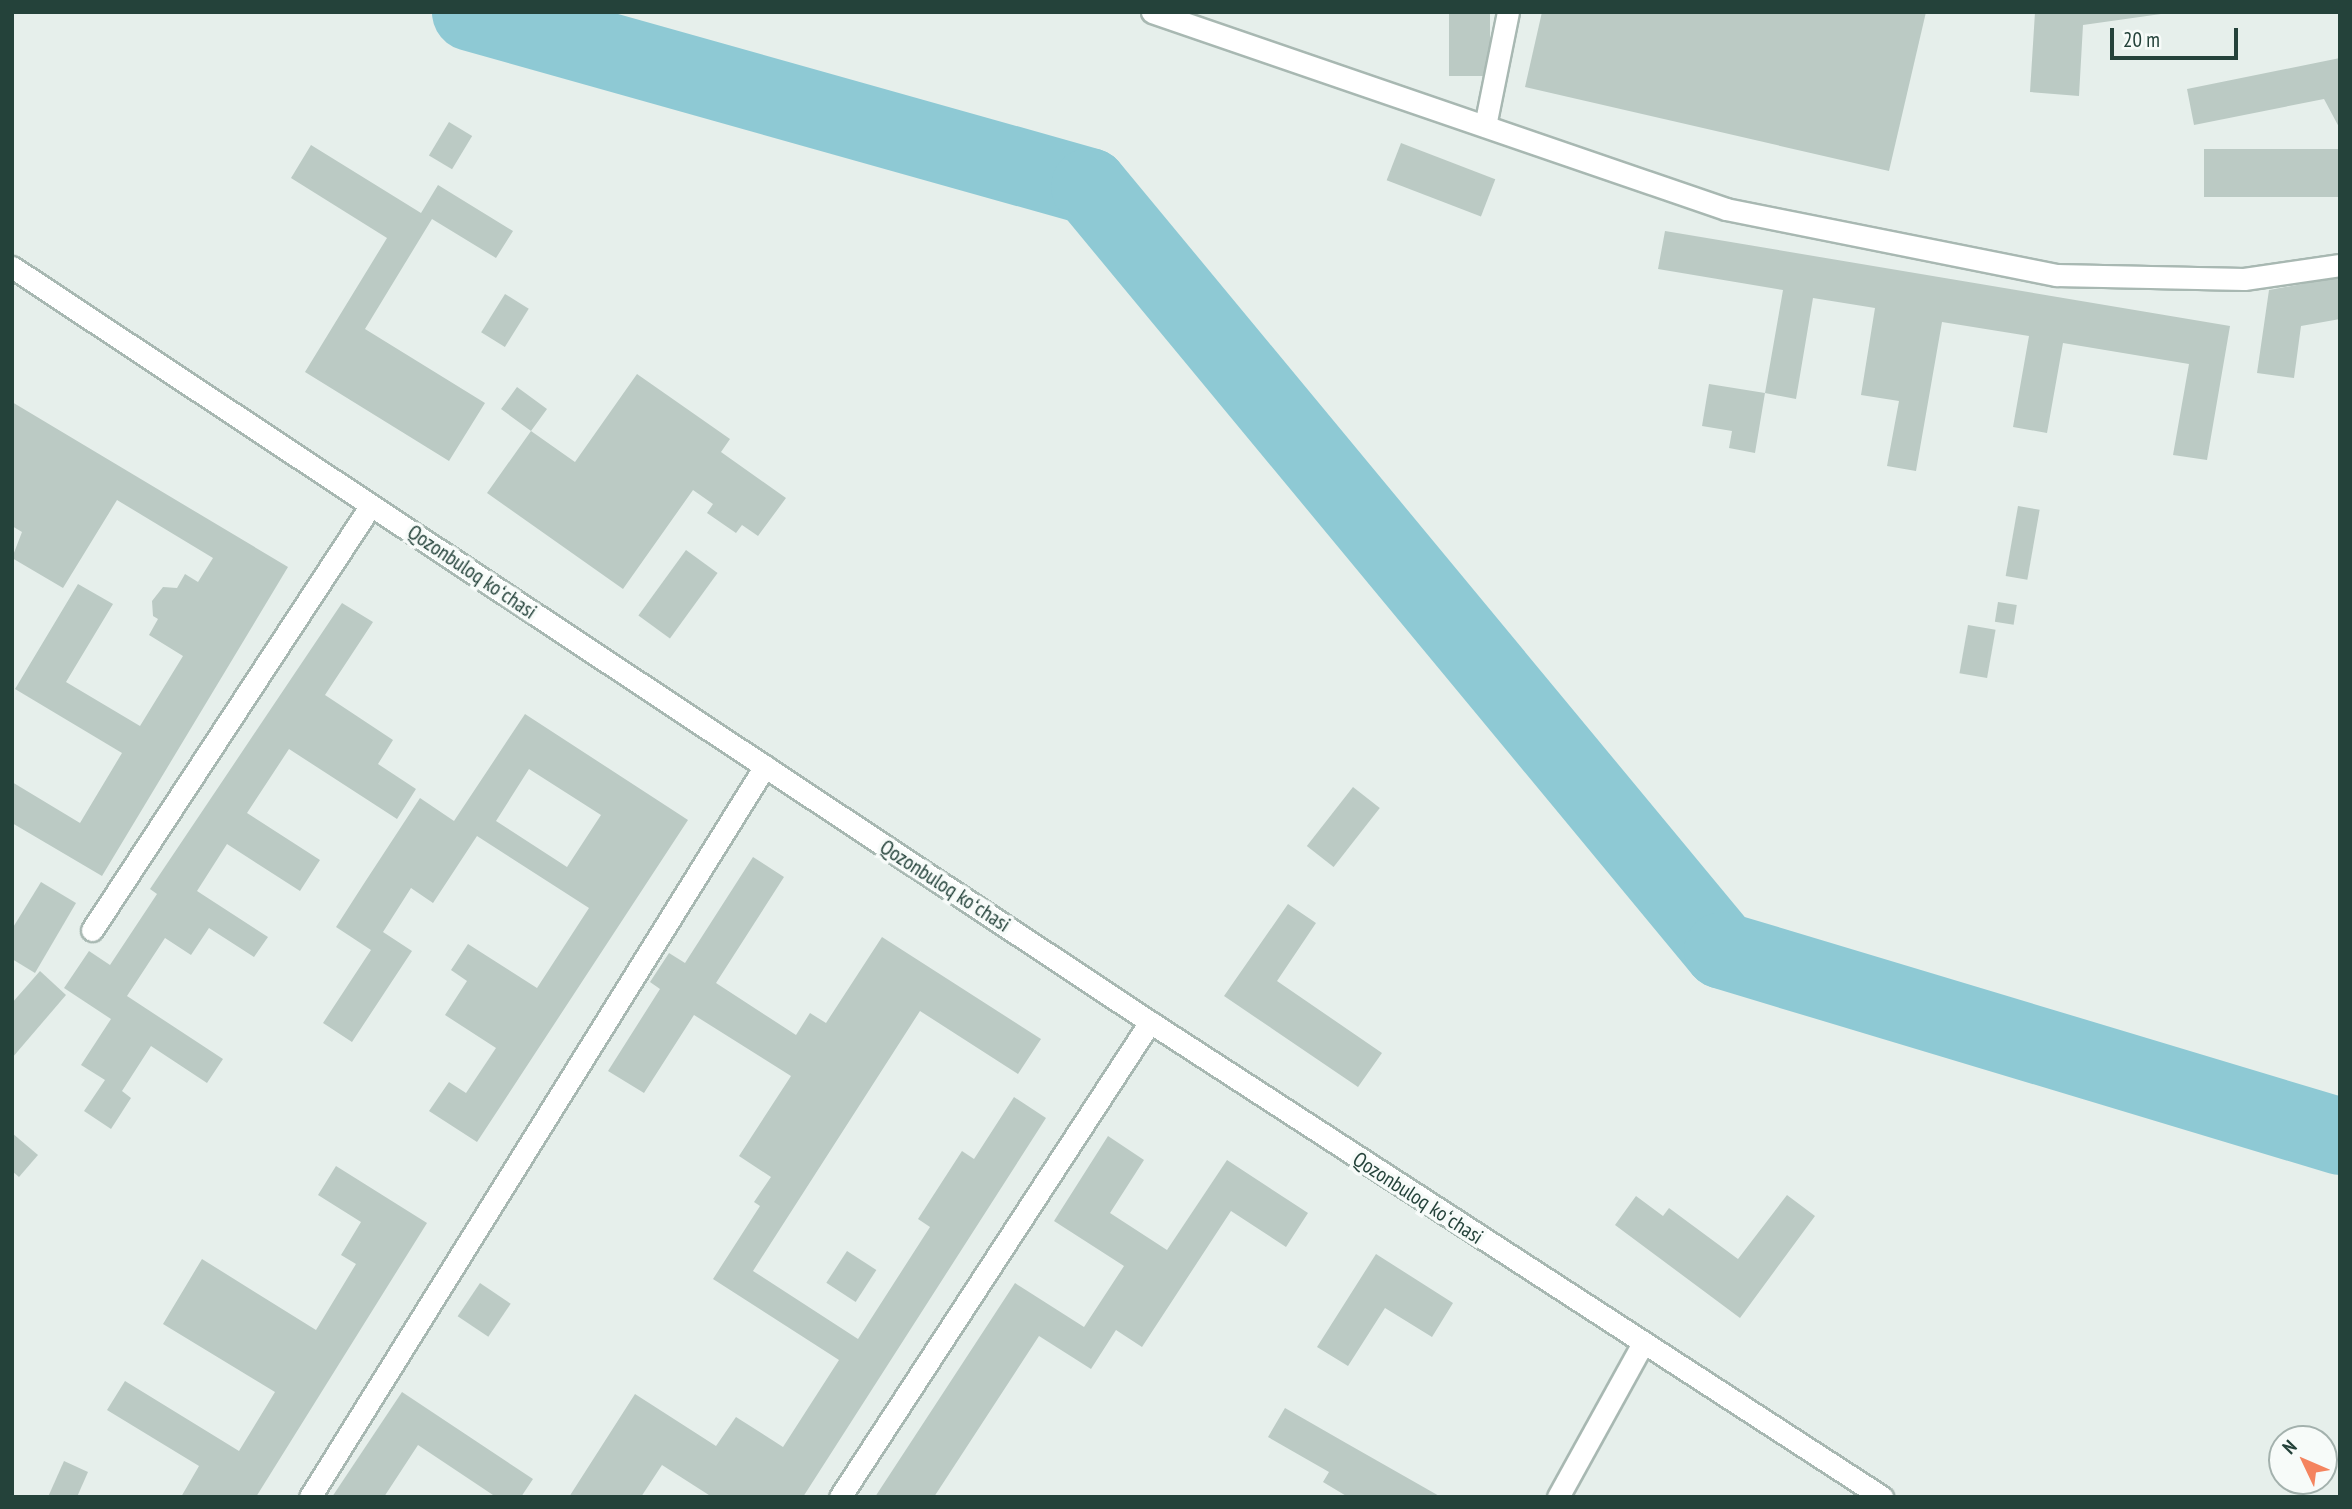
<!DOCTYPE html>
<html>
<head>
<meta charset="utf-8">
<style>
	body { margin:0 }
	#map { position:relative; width:2352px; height:1509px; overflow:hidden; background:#e6efeb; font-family:"PT Sans Narrow",sans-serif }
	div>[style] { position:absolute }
	.river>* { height:77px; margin:-38.5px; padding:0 38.5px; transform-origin:38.5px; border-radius:38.5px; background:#8ec9d4 }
	.building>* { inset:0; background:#bbcac4; transform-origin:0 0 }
	.roads { filter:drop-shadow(2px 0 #a8b8b2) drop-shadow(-2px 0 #a8b8b2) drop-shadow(0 2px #a8b8b2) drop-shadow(0 -2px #a8b8b2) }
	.minor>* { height:21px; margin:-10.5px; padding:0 10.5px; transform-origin:10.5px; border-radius:10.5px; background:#fff }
	.secondary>* { height:21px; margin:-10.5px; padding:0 10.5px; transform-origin:10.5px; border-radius:10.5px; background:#fff }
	span { translate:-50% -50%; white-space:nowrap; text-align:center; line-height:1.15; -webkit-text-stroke:7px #f7fbf9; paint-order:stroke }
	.street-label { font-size:21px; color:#24423a }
	.frame { position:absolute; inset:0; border:14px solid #24423a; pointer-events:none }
	.north { position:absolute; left:2268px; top:1425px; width:70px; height:70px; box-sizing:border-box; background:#f7fbf9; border:2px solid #a3b1ad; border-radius:50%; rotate:314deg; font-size:19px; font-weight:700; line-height:28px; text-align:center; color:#24423a }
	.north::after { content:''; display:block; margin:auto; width:24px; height:32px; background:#f4845f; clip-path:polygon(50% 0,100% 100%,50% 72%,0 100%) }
	.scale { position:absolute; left:2110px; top:28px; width:128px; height:32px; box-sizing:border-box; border:4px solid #24423a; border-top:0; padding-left:9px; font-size:21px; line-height:24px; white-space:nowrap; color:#24423a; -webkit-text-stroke:5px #f7fbf9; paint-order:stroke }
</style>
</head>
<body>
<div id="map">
	<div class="river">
		<div style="left:470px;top:12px;width:643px;rotate:15.7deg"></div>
		<div style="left:1089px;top:186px;width:992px;rotate:50.36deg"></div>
		<div style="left:1722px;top:950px;width:645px;rotate:16.75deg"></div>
	</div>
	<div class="building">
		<div style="left:1449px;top:12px;width:41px;height:64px"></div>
		<div style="clip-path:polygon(1542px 12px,1926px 12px,1889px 171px,1525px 87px)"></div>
		<div style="clip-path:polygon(2035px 12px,2161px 12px,2161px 14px,2083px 25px,2079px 96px,2030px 92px)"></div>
		<div style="clip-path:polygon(2340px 58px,2340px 129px,2324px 99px,2194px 125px,2187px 89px)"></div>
		<div style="left:449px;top:122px;width:27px;height:39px;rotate:31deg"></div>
		<div style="left:1401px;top:143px;width:101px;height:40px;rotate:21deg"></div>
		<div style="clip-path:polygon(311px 145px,421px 213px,438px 185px,513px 231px,496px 258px,432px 219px,365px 329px,485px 403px,449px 461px,305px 372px,387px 238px,291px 178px)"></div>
		<div style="left:2340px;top:149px;width:48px;height:136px;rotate:90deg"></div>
		<div style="clip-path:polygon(1665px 231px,2230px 326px,2207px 460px,2173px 455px,2189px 364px,2063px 343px,2047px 433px,2013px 427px,2029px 336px,1942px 322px,1916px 471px,1887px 466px,1899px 401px,1861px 395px,1875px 308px,1813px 298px,1796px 399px,1765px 393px,1783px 290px,1658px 269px)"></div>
		<div style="clip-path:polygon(2340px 277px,2340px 319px,2301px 326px,2294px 378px,2257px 373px,2269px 290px)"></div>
		<div style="left:505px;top:294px;width:28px;height:45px;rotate:32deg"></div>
		<div style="clip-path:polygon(637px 374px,730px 439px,721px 452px,786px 498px,758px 536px,742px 525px,736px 533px,707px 513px,713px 504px,693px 490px,623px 589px,487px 493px,531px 431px,501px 409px,517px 387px,547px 409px,531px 431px,575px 462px)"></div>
		<div style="clip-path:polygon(1709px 384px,1765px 393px,1755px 453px,1729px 448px,1732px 431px,1702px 426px)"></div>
		<div style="clip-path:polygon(12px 402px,288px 567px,102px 876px,12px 823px,12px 782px,80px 823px,122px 753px,15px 689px,78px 584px,113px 604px,66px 682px,140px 726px,183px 656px,149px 635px,158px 619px,153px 616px,152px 601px,163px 587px,177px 588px,185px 574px,198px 582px,213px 558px,117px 500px,63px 588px,12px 558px,22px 532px,12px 526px)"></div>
		<div style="left:2018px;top:506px;width:22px;height:71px;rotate:10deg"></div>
		<div style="left:686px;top:550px;width:39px;height:81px;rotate:36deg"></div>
		<div style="left:1998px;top:602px;width:19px;height:20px;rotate:9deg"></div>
		<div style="clip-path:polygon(342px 603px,373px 622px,325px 695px,393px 740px,378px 764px,416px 789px,397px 819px,289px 749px,247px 813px,320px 860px,300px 891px,227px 844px,197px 891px,268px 937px,254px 957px,209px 928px,191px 955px,165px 938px,127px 996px,223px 1059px,207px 1083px,151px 1046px,122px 1091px,131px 1098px,111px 1129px,84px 1111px,105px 1080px,81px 1065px,111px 1019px,64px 988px,89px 951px,110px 965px,157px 894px,150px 889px)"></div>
		<div style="left:1968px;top:625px;width:28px;height:49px;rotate:10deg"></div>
		<div style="clip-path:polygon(evenodd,525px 714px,688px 820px,477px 1142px,429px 1111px,449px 1082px,466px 1093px,496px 1048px,445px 1015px,467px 981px,451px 970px,468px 944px,537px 988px,589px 908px,477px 836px,433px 903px,411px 888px,383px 932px,412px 951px,352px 1042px,323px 1023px,371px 950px,336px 927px,363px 885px,420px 798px,454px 821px,525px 714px,529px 769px,601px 815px,567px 867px,496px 821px,529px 769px)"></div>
		<div style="left:1353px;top:787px;width:34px;height:75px;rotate:38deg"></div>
		<div style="clip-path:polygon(753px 857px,784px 877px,716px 983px,796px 1035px,810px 1013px,826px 1023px,882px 937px,1041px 1039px,1018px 1074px,920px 1011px,753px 1271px,858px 1339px,930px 1227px,918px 1219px,962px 1151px,974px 1159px,1014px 1097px,1046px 1118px,803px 1497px,712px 1497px,662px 1465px,641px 1497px,569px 1497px,635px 1394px,716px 1446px,736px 1417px,783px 1447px,839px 1360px,713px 1279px,760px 1206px,754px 1202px,771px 1177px,739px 1156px,791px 1076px,694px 1015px,644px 1093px,608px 1071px,660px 989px,650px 982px,669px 953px,685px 963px)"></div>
		<div style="clip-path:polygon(41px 882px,76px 903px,35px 973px,12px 959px,12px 929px)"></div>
		<div style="clip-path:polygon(1288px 904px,1316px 923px,1277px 981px,1382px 1053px,1358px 1087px,1224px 996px)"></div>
		<div style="clip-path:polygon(40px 971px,66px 995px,12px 1058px,12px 1003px)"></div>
		<div style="clip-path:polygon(12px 1133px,38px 1155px,19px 1177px,12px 1171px)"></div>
		<div style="clip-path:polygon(1108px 1136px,1144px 1160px,1110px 1213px,1167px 1250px,1227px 1160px,1308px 1213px,1286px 1247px,1231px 1211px,1142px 1347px,1116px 1330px,1091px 1369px,1039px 1336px,934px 1497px,875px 1497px,1015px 1283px,1084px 1327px,1124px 1266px,1054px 1221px)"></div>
		<div style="clip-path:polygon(336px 1166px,427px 1223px,256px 1497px,181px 1497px,199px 1466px,107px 1410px,125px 1381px,239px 1451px,275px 1392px,163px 1324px,202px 1259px,316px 1330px,356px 1264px,341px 1255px,361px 1222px,318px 1195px)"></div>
		<div style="clip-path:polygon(1787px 1195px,1815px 1216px,1740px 1318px,1615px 1225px,1636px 1196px,1663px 1216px,1669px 1208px,1738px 1259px)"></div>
		<div style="left:847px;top:1251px;width:35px;height:38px;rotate:33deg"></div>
		<div style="clip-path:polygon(1376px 1254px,1453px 1303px,1432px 1337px,1385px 1308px,1348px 1366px,1317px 1347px)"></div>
		<div style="left:480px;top:1283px;width:37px;height:40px;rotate:34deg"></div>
		<div style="clip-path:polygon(402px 1392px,533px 1479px,521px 1497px,496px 1497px,418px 1445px,384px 1497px,332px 1497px)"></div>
		<div style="clip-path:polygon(1285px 1408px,1346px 1443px,1441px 1497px,1348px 1497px,1323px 1482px,1329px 1472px,1268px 1437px)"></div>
		<div style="clip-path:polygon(64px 1461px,88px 1472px,77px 1497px,48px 1497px)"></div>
	</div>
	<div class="roads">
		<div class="minor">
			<div style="left:1152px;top:12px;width:607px;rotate:18.94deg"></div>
			<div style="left:1726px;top:209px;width:337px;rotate:11.3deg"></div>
			<div style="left:2056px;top:275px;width:188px;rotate:1.2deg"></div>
			<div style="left:2244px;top:279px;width:97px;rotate:-8.3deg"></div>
			<div style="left:1485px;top:126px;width:116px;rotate:-78.6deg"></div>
			<div style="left:92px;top:930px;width:508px;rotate:-56.72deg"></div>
			<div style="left:310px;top:1497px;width:861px;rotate:-58.1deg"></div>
			<div style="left:840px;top:1497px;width:567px;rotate:-56.87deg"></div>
			<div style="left:1558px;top:1497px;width:174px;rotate:-61.1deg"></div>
		</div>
		<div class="secondary">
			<div style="left:12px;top:267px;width:1366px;rotate:33.56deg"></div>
			<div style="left:1150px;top:1022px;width:873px;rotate:32.98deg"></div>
		</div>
	</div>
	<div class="street-label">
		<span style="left:472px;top:572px;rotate:34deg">Qozonbuloq koʻchasi</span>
		<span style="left:945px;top:886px;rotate:33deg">Qozonbuloq koʻchasi</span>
		<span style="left:1418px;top:1198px;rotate:33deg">Qozonbuloq koʻchasi</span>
	</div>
	<div class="frame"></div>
	<div class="north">N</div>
	<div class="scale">20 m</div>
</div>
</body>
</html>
